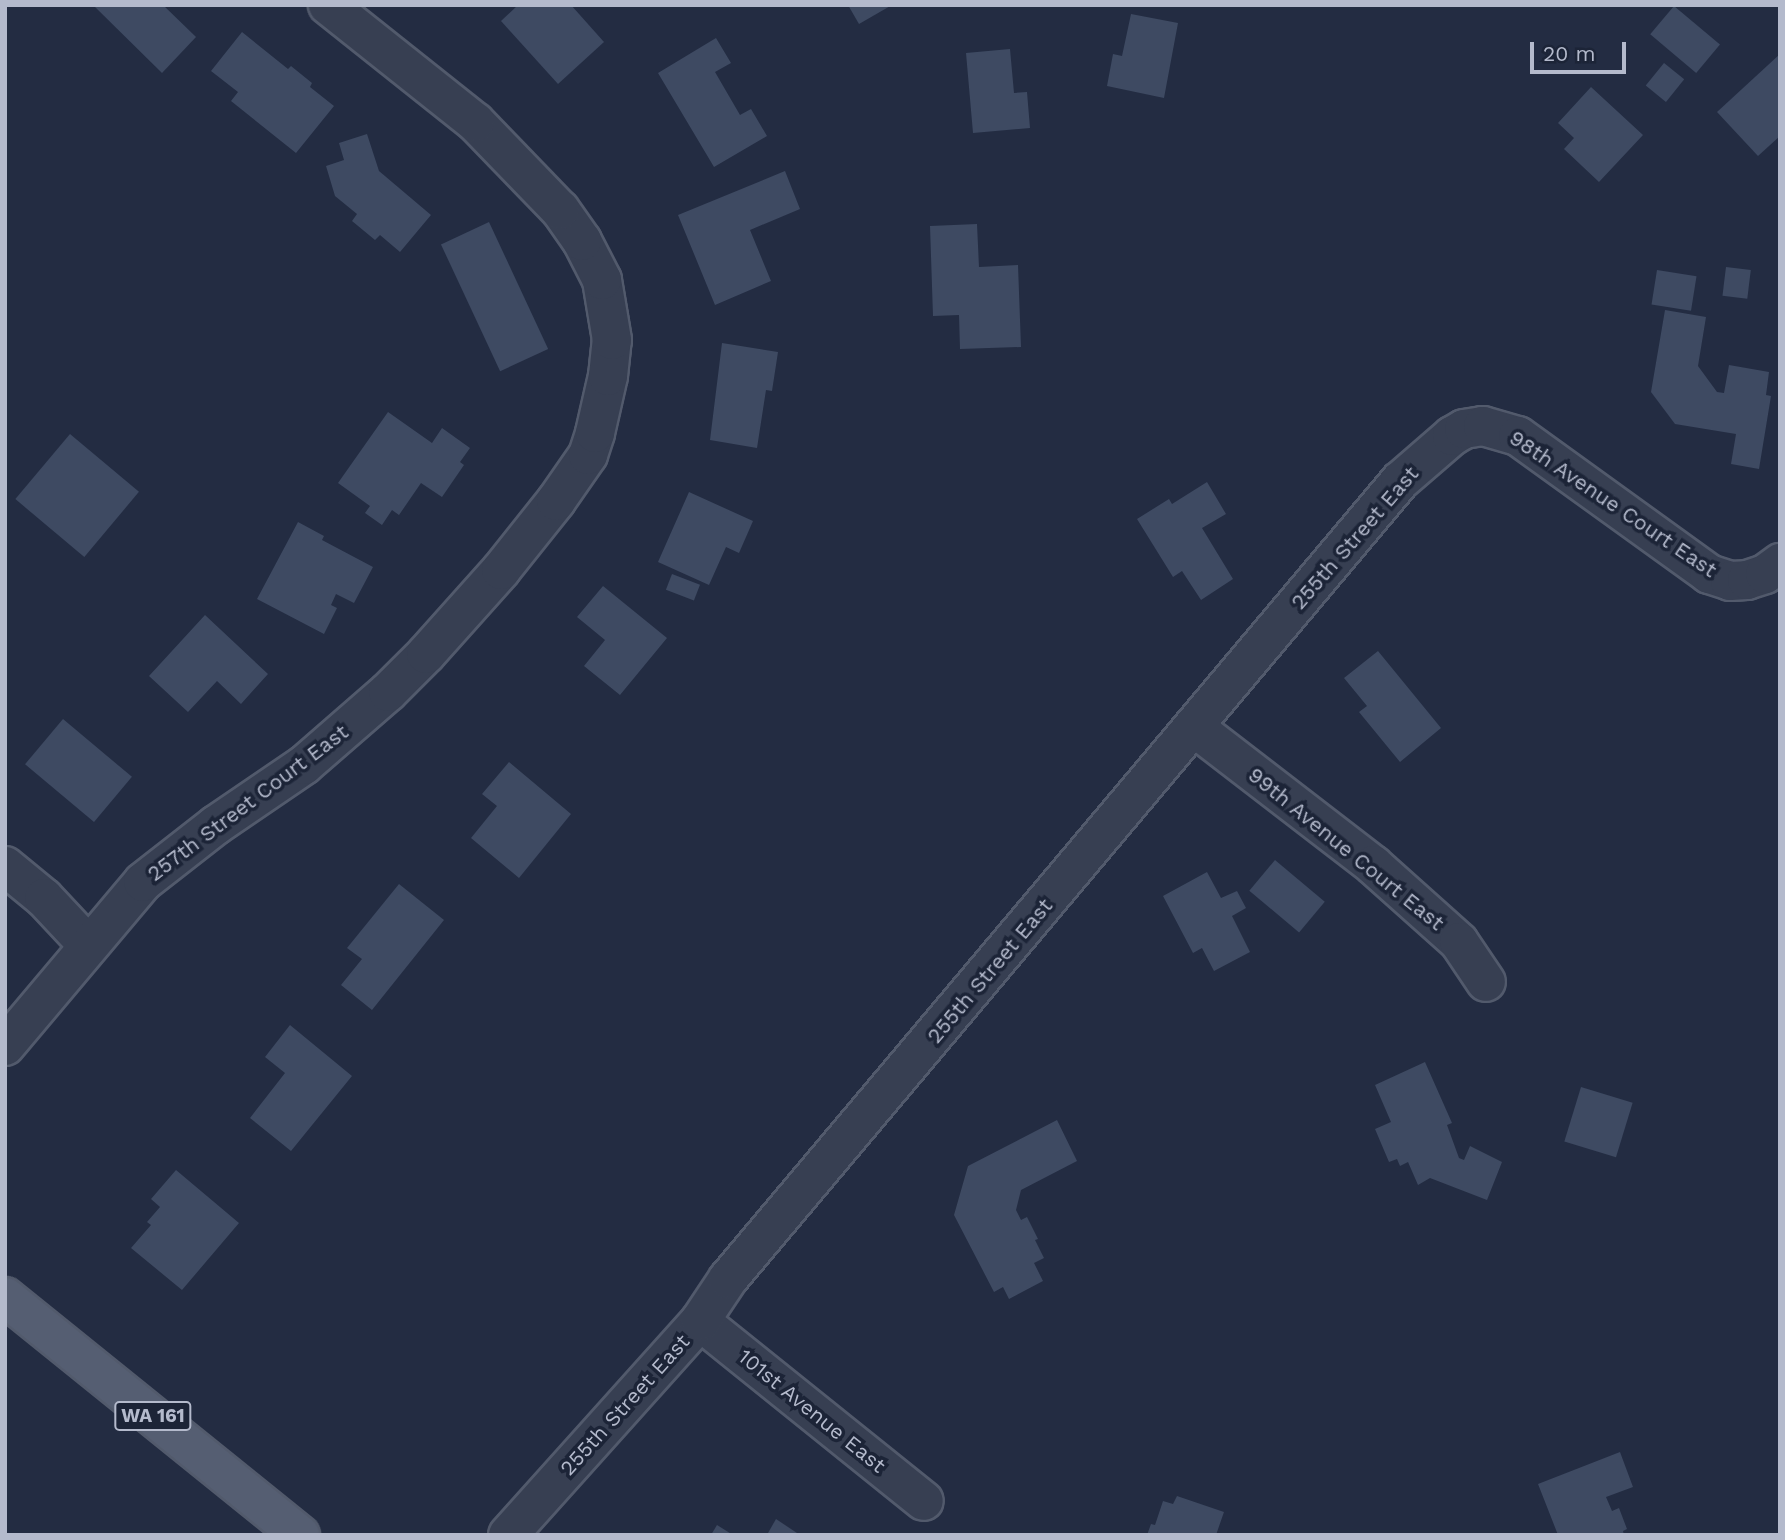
<!DOCTYPE html>
<html>
<head>
<meta charset="utf-8">
<style>
	body { margin:0 }
	#map { position:relative; width:1785px; height:1540px; overflow:hidden; background:#232c42; font-family:"Work Sans",sans-serif }
	div>[style] { position:absolute }
	.building>* { inset:0; background:#3e4a62; transform-origin:0 0 }
	.roads { filter:drop-shadow(2px 0 #525a6c) drop-shadow(-2px 0 #525a6c) drop-shadow(0 2px #525a6c) drop-shadow(0 -2px #525a6c) }
	.minor>* { height:38px; margin:-19px; padding:0 19px; transform-origin:19px; border-radius:19px; background:#373f52 }
	.major>* { height:38px; margin:-19px; padding:0 19px; transform-origin:19px; border-radius:19px; background:#555e72 }
	span { translate:-50% -50%; white-space:nowrap; text-align:center; line-height:1.15; -webkit-text-stroke:7px #1c2437; paint-order:stroke }
	.shield-label span { padding:2px 5px; background:#1c2437; border:2px solid; border-radius:5px; -webkit-text-stroke-width:0 }
	.shield-label { font-size:19px; color:#b4bacc; font-weight:700 }
	.street-label { font-size:21px; color:#b4bacc }
	.frame { position:absolute; inset:0; border:7px solid #b4bacc; pointer-events:none }
	.scale { position:absolute; left:1530px; top:42px; width:96px; height:32px; box-sizing:border-box; border:4px solid #b4bacc; border-top:0; padding-left:9px; font-size:21px; line-height:24px; white-space:nowrap; color:#b4bacc; -webkit-text-stroke:5px #1c2437; paint-order:stroke }
</style>
</head>
<body>
<div id="map">
	<div class="building">
		<div style="clip-path:polygon(93px 5px,163px 5px,196px 37px,162px 73px)"></div>
		<div style="clip-path:polygon(518px 5px,571px 5px,604px 42px,558px 84px,501px 21px)"></div>
		<div style="clip-path:polygon(848px 5px,892px 5px,859px 24px)"></div>
		<div style="left:1674px;top:6px;width:60px;height:37px;rotate:40deg"></div>
		<div style="clip-path:polygon(1131px 14px,1178px 23px,1164px 98px,1107px 86px,1113px 54px,1122px 56px)"></div>
		<div style="clip-path:polygon(242px 32px,288px 69px,291px 66px,312px 83px,310px 87px,334px 106px,296px 153px,231px 101px,238px 92px,211px 71px)"></div>
		<div style="clip-path:polygon(716px 38px,731px 63px,715px 72px,740px 115px,751px 109px,767px 136px,714px 167px,658px 73px)"></div>
		<div style="clip-path:polygon(1010px 49px,1014px 93px,1027px 92px,1030px 128px,973px 133px,966px 53px)"></div>
		<div style="clip-path:polygon(1780px 54px,1780px 136px,1758px 156px,1717px 112px)"></div>
		<div style="left:1664px;top:63px;width:26px;height:29px;rotate:39deg"></div>
		<div style="clip-path:polygon(1591px 87px,1643px 135px,1599px 182px,1564px 149px,1574px 138px,1558px 123px)"></div>
		<div style="clip-path:polygon(367px 134px,379px 171px,431px 215px,400px 252px,380px 235px,375px 240px,352px 221px,357px 214px,335px 196px,326px 166px,344px 160px,339px 143px)"></div>
		<div style="clip-path:polygon(785px 171px,800px 209px,750px 230px,771px 281px,715px 305px,678px 215px)"></div>
		<div style="left:489px;top:222px;width:140px;height:53px;rotate:65deg"></div>
		<div style="clip-path:polygon(977px 224px,979px 267px,1018px 265px,1021px 347px,960px 349px,959px 315px,933px 316px,930px 226px)"></div>
		<div style="left:1726px;top:267px;width:25px;height:29px;rotate:7deg"></div>
		<div style="left:1657px;top:270px;width:40px;height:35px;rotate:9deg"></div>
		<div style="clip-path:polygon(1665px 310px,1706px 317px,1698px 366px,1717px 392px,1724px 393px,1729px 365px,1769px 372px,1766px 395px,1771px 396px,1759px 469px,1731px 464px,1736px 434px,1675px 424px,1651px 392px)"></div>
		<div style="clip-path:polygon(722px 343px,778px 352px,772px 391px,766px 390px,757px 448px,710px 440px)"></div>
		<div style="clip-path:polygon(388px 412px,432px 443px,442px 428px,470px 448px,460px 462px,464px 465px,442px 497px,421px 483px,399px 515px,392px 510px,382px 525px,365px 513px,370px 506px,338px 483px)"></div>
		<div style="left:70px;top:434px;width:90px;height:85px;rotate:40deg"></div>
		<div style="clip-path:polygon(1207px 482px,1226px 514px,1202px 528px,1233px 579px,1201px 600px,1182px 571px,1173px 577px,1137px 519px,1169px 499px,1172px 504px)"></div>
		<div style="clip-path:polygon(689px 492px,753px 521px,739px 553px,726px 547px,709px 585px,658px 562px)"></div>
		<div style="clip-path:polygon(298px 522px,324px 536px,322px 540px,373px 567px,354px 603px,336px 594px,331px 605px,337px 608px,324px 634px,257px 599px)"></div>
		<div style="left:672px;top:574px;width:30px;height:17px;rotate:21deg"></div>
		<div style="clip-path:polygon(603px 586px,667px 638px,620px 695px,584px 666px,605px 640px,577px 617px)"></div>
		<div style="clip-path:polygon(205px 615px,268px 674px,241px 704px,217px 681px,188px 712px,149px 676px)"></div>
		<div style="clip-path:polygon(1378px 651px,1441px 728px,1400px 762px,1359px 712px,1367px 706px,1344px 678px)"></div>
		<div style="left:63px;top:719px;width:90px;height:59px;rotate:40deg"></div>
		<div style="clip-path:polygon(509px 762px,571px 814px,519px 878px,471px 838px,497px 806px,482px 794px)"></div>
		<div style="left:1275px;top:860px;width:65px;height:40px;rotate:40deg"></div>
		<div style="clip-path:polygon(1207px 872px,1221px 898px,1237px 891px,1246px 908px,1232px 916px,1250px 952px,1214px 971px,1202px 948px,1193px 953px,1163px 896px)"></div>
		<div style="clip-path:polygon(399px 884px,444px 920px,372px 1010px,341px 985px,362px 959px,347px 948px)"></div>
		<div style="clip-path:polygon(290px 1025px,352px 1076px,291px 1151px,250px 1118px,285px 1073px,265px 1057px)"></div>
		<div style="clip-path:polygon(1425px 1062px,1452px 1123px,1447px 1125px,1459px 1158px,1464px 1160px,1470px 1146px,1502px 1162px,1487px 1200px,1430px 1178px,1418px 1185px,1408px 1162px,1400px 1166px,1397px 1159px,1389px 1162px,1375px 1129px,1391px 1122px,1375px 1085px)"></div>
		<div style="left:1581px;top:1087px;width:54px;height:57px;rotate:17deg"></div>
		<div style="clip-path:polygon(1057px 1120px,1077px 1161px,1021px 1190px,1016px 1210px,1021px 1220px,1027px 1217px,1038px 1239px,1035px 1240px,1044px 1258px,1034px 1263px,1043px 1281px,1009px 1299px,1003px 1287px,994px 1292px,954px 1215px,968px 1166px)"></div>
		<div style="clip-path:polygon(176px 1170px,239px 1223px,182px 1290px,131px 1248px,151px 1225px,147px 1222px,160px 1207px,151px 1199px)"></div>
		<div style="clip-path:polygon(1620px 1452px,1633px 1487px,1606px 1497px,1612px 1511px,1619px 1508px,1627px 1529px,1623px 1531px,1624px 1535px,1558px 1535px,1538px 1484px)"></div>
		<div style="clip-path:polygon(1177px 1496px,1224px 1512px,1216px 1535px,1147px 1535px,1151px 1524px,1155px 1525px,1163px 1501px,1173px 1504px)"></div>
		<div style="clip-path:polygon(776px 1519px,800px 1535px,768px 1533px)"></div>
		<div style="clip-path:polygon(717px 1525px,733px 1535px,711px 1535px)"></div>
	</div>
	<div class="roads">
		<div class="minor">
			<div style="left:1194px;top:727px;width:226px;rotate:37.6deg"></div>
			<div style="left:1373px;top:865px;width:115px;rotate:41.8deg"></div>
			<div style="left:1459px;top:942px;width:48px;rotate:56deg"></div>
			<div style="left:5px;top:866px;width:50px;rotate:39.4deg"></div>
			<div style="left:44px;top:898px;width:64px;rotate:46.9deg"></div>
			<div style="left:5px;top:1046px;width:214px;rotate:-49.9deg"></div>
			<div style="left:143px;top:882px;width:93px;rotate:-38deg"></div>
			<div style="left:216px;top:825px;width:107px;rotate:-34.3deg"></div>
			<div style="left:304px;top:765px;width:111px;rotate:-41deg"></div>
			<div style="left:388px;top:692px;width:54px;rotate:-45deg"></div>
			<div style="left:426px;top:654px;width:113px;rotate:-48.2deg"></div>
			<div style="left:501px;top:570px;width:88px;rotate:-51.4deg"></div>
			<div style="left:556px;top:501px;width:56px;rotate:-55.2deg"></div>
			<div style="left:588px;top:455px;width:23px;rotate:-72deg"></div>
			<div style="left:595px;top:433px;width:58px;rotate:-77.2deg"></div>
			<div style="left:608px;top:376px;width:36px;rotate:-84deg"></div>
			<div style="left:612px;top:340px;width:61px;rotate:-99.5deg"></div>
			<div style="left:602px;top:280px;width:44px;rotate:-117.1deg"></div>
			<div style="left:582px;top:241px;width:38px;rotate:-125deg"></div>
			<div style="left:560px;top:210px;width:122px;rotate:-134deg"></div>
			<div style="left:475px;top:122px;width:188px;rotate:-141.5deg"></div>
			<div style="left:700px;top:1321px;width:287px;rotate:38.8deg"></div>
			<div style="left:508px;top:1535px;width:288px;rotate:-48.1deg"></div>
			<div style="left:700px;top:1321px;width:50px;rotate:-56.3deg"></div>
			<div style="left:728px;top:1279px;width:1043px;rotate:-49.9deg"></div>
			<div style="left:1400px;top:481px;width:69px;rotate:-40.9deg"></div>
			<div style="left:1452px;top:436px;width:14px;rotate:-30deg"></div>
			<div style="left:1464px;top:429px;width:19px;rotate:-9deg"></div>
			<div style="left:1483px;top:426px;width:36px;rotate:16deg"></div>
			<div style="left:1518px;top:436px;width:236px;rotate:35.8deg"></div>
			<div style="left:1709px;top:574px;width:22px;rotate:18deg"></div>
			<div style="left:1730px;top:581px;width:17px;rotate:-3deg"></div>
			<div style="left:1747px;top:580px;width:19px;rotate:-18deg"></div>
			<div style="left:1765px;top:574px;width:19px;rotate:-36deg"></div>
		</div>
		<div class="major">
			<div style="left:5px;top:1297px;width:379px;rotate:38.9deg"></div>
		</div>
	</div>
	<div class="shield-label">
		<span style="left:153px;top:1416px">WA 161</span>
	</div>
	<div class="street-label">
		<span style="left:1613px;top:504px;rotate:34deg">98th Avenue Court East</span>
		<span style="left:1355px;top:538px;rotate:-49deg">255th Street East</span>
		<span style="left:248px;top:803px;rotate:-37deg">257th Street Court East</span>
		<span style="left:1346px;top:849px;rotate:39deg">99th Avenue Court East</span>
		<span style="left:990px;top:971px;rotate:-50deg">255th Street East</span>
		<span style="left:625px;top:1405px;rotate:-48deg">255th Street East</span>
		<span style="left:812px;top:1411px;rotate:39deg">101st Avenue East</span>
	</div>
	<div class="frame"></div>
	<div class="scale">20 m</div>
</div>
</body>
</html>
